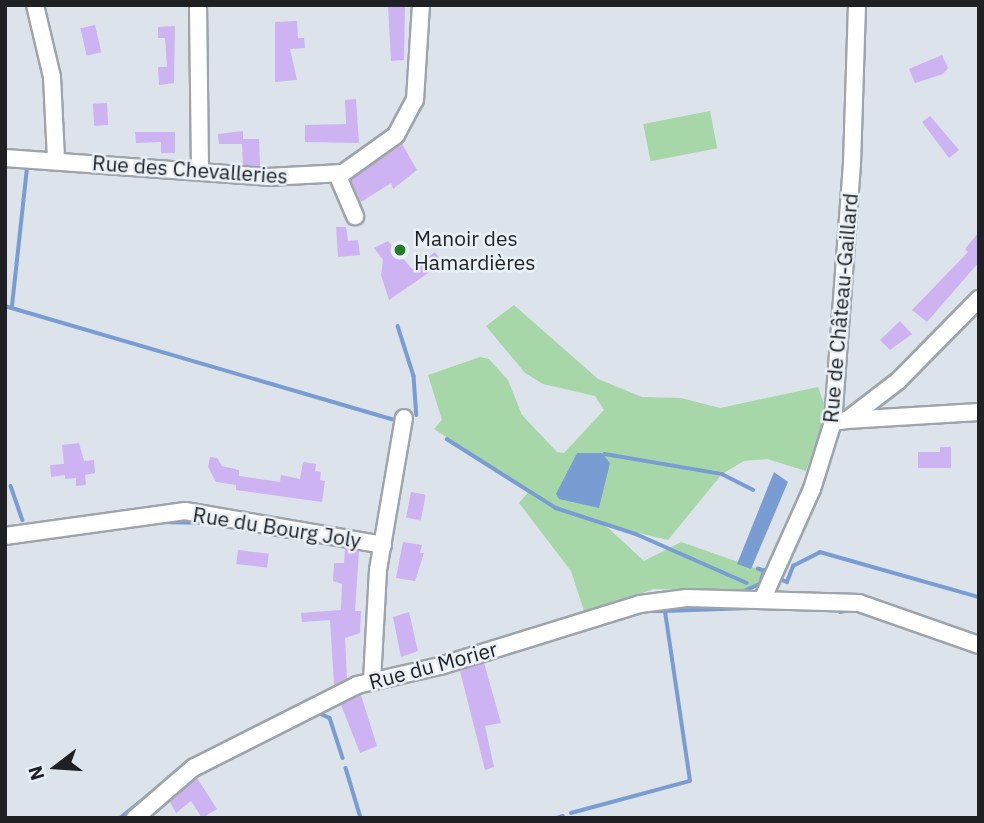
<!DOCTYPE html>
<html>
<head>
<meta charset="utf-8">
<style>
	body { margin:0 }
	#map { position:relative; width:984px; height:823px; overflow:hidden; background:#dce3ea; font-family:"IBM Plex Sans",sans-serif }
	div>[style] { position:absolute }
	.green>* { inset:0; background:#a7d7a9; transform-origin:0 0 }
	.water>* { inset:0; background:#799dd3 }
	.stream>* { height:3.5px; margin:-1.75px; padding:0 1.75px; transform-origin:1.75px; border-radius:1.75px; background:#799dd3 }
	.building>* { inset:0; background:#cdb3f2; transform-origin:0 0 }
	.roads { filter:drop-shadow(2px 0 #9ea4ab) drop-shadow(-2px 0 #9ea4ab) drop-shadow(0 2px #9ea4ab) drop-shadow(0 -2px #9ea4ab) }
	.minor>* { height:16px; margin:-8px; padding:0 8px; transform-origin:8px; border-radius:8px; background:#fff }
	.dots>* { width:19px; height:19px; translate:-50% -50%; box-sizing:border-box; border:4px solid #e9f0f7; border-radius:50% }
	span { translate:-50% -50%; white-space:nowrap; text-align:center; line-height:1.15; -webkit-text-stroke:5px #e9f0f7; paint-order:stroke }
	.street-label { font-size:21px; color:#1e2023 }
	.poi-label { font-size:21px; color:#1e2023 }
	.left { translate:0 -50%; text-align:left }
	.frame { position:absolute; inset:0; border:7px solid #1e2023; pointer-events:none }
	.north { position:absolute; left:21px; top:732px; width:70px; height:70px; -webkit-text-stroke:5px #e9f0f7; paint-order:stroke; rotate:253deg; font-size:19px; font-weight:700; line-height:28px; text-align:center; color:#1e2023 }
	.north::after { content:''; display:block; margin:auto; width:24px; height:32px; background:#1e2023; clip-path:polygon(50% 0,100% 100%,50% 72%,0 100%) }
</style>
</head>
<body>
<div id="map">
	<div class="green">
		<div style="left:710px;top:111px;width:38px;height:68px;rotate:79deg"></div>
		<div style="clip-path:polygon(514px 305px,598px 379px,642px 397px,681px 398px,720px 408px,818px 387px,827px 412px,806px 471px,767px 459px,744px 461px,722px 474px,668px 540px,605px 525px,644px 561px,681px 542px,764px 571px,760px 584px,742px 592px,653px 589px,585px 614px,571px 571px,519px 503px,530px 490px,434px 429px,442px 420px,428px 375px,480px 357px,489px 359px,508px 380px,522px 415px,557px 452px,564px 453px,604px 410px,595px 396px,543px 384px,525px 373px,486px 326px)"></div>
	</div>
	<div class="water">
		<div style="clip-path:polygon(577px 453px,602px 453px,610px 463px,599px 508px,559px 499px,556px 494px)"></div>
		<div style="clip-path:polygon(774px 472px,788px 482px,751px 569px,737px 564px)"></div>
	</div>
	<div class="stream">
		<div style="left:863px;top:60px;width:15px;rotate:-86deg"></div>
		<div style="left:5px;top:306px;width:403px;rotate:16.3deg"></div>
		<div style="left:12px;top:306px;width:139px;rotate:-83.8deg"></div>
		<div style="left:398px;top:326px;width:52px;rotate:72.3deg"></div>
		<div style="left:414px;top:376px;width:39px;rotate:86deg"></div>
		<div style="left:842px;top:399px;width:9px;rotate:84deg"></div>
		<div style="left:447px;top:439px;width:129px;rotate:32.3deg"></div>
		<div style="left:556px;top:508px;width:84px;rotate:18deg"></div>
		<div style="left:636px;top:534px;width:121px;rotate:23.8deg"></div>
		<div style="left:605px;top:454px;width:119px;rotate:9.7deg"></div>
		<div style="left:722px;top:474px;width:35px;rotate:27deg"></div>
		<div style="left:11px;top:486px;width:36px;rotate:71deg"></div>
		<div style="left:158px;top:522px;width:55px;rotate:1deg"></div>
		<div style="left:778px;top:578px;width:10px;rotate:24deg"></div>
		<div style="left:787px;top:582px;width:17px;rotate:-69deg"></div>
		<div style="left:793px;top:566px;width:30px;rotate:-27deg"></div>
		<div style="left:820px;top:552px;width:165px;rotate:15.8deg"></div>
		<div style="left:742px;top:592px;width:20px;rotate:-24deg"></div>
		<div style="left:760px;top:584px;width:14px;rotate:-73deg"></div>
		<div style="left:764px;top:571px;width:6px;rotate:-162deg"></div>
		<div style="left:840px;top:612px;width:11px;rotate:-10deg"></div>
		<div style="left:595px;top:626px;width:53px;rotate:-16.4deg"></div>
		<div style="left:646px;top:611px;width:19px"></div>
		<div style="left:317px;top:712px;width:14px;rotate:25deg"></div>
		<div style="left:330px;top:718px;width:42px;rotate:72deg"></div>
		<div style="left:346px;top:768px;width:52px;rotate:73.3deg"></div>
		<div style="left:571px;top:813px;width:123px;rotate:-15.1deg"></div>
		<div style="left:690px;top:781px;width:172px;rotate:-98.4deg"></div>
		<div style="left:665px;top:611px;width:113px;rotate:-2deg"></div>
		<div style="left:120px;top:818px;width:72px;rotate:-38.8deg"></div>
		<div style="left:557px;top:818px;width:6px;rotate:-18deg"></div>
	</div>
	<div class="building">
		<div style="clip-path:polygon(388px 5px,405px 5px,404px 60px,391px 61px)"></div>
		<div style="clip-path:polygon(297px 21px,298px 38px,304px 38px,305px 48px,290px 49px,297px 80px,275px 82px,275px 22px)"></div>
		<div style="left:95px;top:25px;width:28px;height:15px;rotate:77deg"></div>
		<div style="clip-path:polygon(175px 26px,174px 83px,159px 85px,158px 67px,167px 67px,165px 38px,158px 38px,158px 27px)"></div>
		<div style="clip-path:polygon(942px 55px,948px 68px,943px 74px,915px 83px,909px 69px)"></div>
		<div style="clip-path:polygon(356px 99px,359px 143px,305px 142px,305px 125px,346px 124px,345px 100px)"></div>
		<div style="left:107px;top:103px;width:22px;height:14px;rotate:87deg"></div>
		<div style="clip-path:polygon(930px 116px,959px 150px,949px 158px,922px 122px)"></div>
		<div style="clip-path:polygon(243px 131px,243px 139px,259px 139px,260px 166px,243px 165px,242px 144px,219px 144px,218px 134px)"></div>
		<div style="clip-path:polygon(135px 132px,175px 132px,175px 153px,161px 153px,161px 142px,136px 143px)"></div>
		<div style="clip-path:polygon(402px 144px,417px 170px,393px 189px,391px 183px,361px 202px,351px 180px)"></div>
		<div style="clip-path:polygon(336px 227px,346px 227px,348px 241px,358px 240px,360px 255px,338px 257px)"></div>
		<div style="clip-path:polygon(979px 232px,979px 262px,927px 322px,912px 310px,968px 252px,965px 249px)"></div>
		<div style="clip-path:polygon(388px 241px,412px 269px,435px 252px,443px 263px,389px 300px,381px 275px,383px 260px,374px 248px)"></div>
		<div style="clip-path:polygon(900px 321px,912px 334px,890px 350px,880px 340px)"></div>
		<div style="clip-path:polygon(79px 443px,84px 461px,94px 460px,95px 473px,85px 475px,86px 485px,76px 486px,76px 478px,65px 479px,65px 475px,51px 477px,50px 465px,64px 464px,62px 445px)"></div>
		<div style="clip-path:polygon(940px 447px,951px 447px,951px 468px,918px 468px,918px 452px,940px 452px)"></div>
		<div style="clip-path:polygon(210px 457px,217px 458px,222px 466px,239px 470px,239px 476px,280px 482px,281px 475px,300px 479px,303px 462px,316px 464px,315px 471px,321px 472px,320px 480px,325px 481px,322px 502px,236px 490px,236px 485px,216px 482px,208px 467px)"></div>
		<div style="left:411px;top:492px;width:15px;height:26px;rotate:11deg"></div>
		<div style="clip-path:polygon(403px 542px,422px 545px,420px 553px,424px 553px,415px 581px,396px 578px)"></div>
		<div style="clip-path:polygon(345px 549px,359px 551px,355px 611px,361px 611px,360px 633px,345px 638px,347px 679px,334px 685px,330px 620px,302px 622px,301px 613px,341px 610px,342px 584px,333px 581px,334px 563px,344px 563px)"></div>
		<div style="left:238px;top:550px;width:31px;height:14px;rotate:7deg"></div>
		<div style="clip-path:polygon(409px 612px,418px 651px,401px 657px,393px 617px)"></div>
		<div style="clip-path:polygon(484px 663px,501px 723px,485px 726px,494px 767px,485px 770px,460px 671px)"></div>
		<div style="clip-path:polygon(361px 695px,377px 746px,360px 753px,341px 705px)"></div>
		<div style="clip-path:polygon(197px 778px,217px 809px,202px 818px,191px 801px,176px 813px,170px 802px)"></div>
	</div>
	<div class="roads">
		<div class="minor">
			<div style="left:35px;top:5px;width:74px;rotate:76.7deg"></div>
			<div style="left:52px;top:77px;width:81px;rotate:87.2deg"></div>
			<div style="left:198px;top:5px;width:165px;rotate:89.3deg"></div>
			<div style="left:5px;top:158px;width:264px;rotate:4.1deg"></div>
			<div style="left:268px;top:177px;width:75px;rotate:-3.1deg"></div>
			<div style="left:343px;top:173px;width:65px;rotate:-35.6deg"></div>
			<div style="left:396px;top:135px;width:40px;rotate:-62deg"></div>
			<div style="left:415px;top:100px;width:95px;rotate:-86.4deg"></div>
			<div style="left:337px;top:174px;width:46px;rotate:66.8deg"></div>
			<div style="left:847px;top:420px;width:132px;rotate:-3.5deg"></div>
			<div style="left:833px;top:422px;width:14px;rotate:-8deg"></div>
			<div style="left:847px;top:420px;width:64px;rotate:-37.4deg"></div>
			<div style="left:898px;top:381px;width:115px;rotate:-45.4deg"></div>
			<div style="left:5px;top:536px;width:182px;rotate:-7.9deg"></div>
			<div style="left:185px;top:511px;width:201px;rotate:9.7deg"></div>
			<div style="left:763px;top:598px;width:120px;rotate:-65.8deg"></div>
			<div style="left:812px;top:489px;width:70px;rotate:-72.6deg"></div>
			<div style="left:833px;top:422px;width:259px;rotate:-85.8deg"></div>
			<div style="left:852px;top:164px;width:159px;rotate:-88.2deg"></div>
			<div style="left:372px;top:681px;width:111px;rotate:-86.9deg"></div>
			<div style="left:378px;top:570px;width:154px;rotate:-80.3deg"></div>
			<div style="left:135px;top:818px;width:77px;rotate:-40.8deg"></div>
			<div style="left:193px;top:768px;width:184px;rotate:-26.8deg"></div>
			<div style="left:357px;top:685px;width:85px;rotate:-12.9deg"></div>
			<div style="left:440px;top:666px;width:209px;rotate:-17.2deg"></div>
			<div style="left:640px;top:604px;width:47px;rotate:-7.3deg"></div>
			<div style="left:687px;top:598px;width:172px;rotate:1.7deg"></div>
			<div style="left:859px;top:603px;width:127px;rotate:19.3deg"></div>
		</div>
	</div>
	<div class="dots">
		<div style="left:400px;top:250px;background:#257c29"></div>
	</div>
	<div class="street-label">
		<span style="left:190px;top:169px;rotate:4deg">Rue des Chevalleries</span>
		<span style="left:840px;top:308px;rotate:-85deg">Rue de Château-Gaillard</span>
		<span style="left:277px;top:527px;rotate:9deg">Rue du Bourg Joly</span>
		<span style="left:433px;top:665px;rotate:-15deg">Rue du Morier</span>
	</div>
	<div class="poi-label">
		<span class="left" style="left:414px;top:250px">Manoir des<br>Hamardières</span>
	</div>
	<div class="frame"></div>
	<div class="north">N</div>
</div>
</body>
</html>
